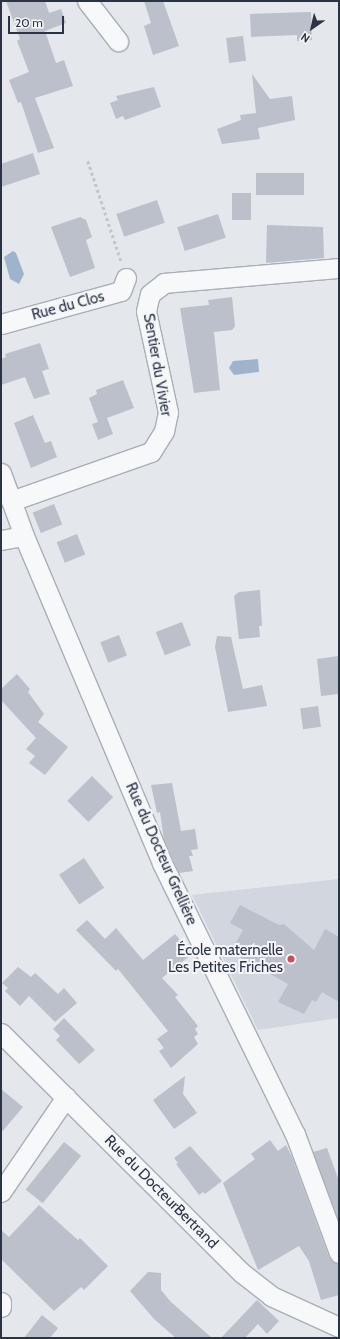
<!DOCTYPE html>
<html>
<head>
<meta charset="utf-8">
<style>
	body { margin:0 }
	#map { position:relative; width:340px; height:1339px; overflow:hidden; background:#e4e7ec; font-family:Cabin,sans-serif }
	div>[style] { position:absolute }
	.built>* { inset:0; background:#d2d6de }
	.water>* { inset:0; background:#9fb4cc }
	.building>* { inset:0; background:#bbc0ca; transform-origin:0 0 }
	.path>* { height:2.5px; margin-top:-1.25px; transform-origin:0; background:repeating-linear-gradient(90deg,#c2c5cb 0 3px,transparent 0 6px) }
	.roads { filter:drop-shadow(1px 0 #a9aeb7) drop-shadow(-1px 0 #a9aeb7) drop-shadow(0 1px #a9aeb7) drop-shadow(0 -1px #a9aeb7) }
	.minor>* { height:19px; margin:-9.5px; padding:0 9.5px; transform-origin:9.5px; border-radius:9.5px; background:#f7f8fa }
	.dots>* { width:11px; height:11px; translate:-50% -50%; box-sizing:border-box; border:2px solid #f4f6f9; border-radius:50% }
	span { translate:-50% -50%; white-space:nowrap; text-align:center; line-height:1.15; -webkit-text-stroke:4px #f4f6f9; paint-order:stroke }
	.street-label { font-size:15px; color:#2b3445 }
	.poi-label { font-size:15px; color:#2b3445 }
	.right { translate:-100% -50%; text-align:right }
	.frame { position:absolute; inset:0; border:2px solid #2b3445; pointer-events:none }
	.north { position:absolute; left:292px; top:8px; width:40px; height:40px; -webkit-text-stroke:3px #f4f6f9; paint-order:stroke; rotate:214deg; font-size:11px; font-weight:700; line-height:16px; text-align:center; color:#2b3445 }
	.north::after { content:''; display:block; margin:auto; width:14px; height:18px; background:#2b3445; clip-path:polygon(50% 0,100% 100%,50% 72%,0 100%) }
	.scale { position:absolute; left:8px; top:16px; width:56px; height:18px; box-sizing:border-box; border:2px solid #2b3445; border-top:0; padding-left:5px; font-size:12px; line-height:14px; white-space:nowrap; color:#2b3445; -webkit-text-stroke:3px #f4f6f9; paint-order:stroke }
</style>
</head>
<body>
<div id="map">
	<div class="built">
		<div style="clip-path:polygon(339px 879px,339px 1018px,258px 1030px,192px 895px)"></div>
	</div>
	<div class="water">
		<div style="clip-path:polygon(13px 251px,16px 253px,24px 274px,19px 284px,10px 279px,4px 257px)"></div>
		<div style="clip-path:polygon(258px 359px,259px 372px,234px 375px,229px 368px,233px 361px)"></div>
	</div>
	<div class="building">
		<div style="clip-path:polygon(6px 1px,45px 1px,49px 13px,61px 9px,66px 23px,45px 31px,56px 63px,64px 60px,73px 86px,35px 98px,54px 148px,38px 153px,21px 102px,18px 103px,9px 80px,29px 72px,17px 41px,20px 39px)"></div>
		<div style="clip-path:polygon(144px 1px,163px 1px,179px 46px,153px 55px,144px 26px,151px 23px)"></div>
		<div style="clip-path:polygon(311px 12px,312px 40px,297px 41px,297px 35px,251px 37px,250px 14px)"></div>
		<div style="left:243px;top:36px;width:25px;height:17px;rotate:83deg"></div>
		<div style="clip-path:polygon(252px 74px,270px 99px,292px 96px,295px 120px,258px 128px,260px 139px,222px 144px,217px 129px,241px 120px,240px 115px,256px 113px)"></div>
		<div style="clip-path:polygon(154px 87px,161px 107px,125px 120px,123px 116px,116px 119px,110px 103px,118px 100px,116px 96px)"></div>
		<div style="clip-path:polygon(33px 153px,40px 174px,1px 187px,1px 164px)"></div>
		<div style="left:256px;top:173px;width:48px;height:22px"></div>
		<div style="left:232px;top:193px;width:19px;height:27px"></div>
		<div style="left:157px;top:200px;width:24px;height:43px;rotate:71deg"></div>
		<div style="left:218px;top:214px;width:25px;height:43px;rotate:72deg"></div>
		<div style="clip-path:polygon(80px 217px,86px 220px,92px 237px,86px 240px,95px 268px,70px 277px,51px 227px)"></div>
		<div style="clip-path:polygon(267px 225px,323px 227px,324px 258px,266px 263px)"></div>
		<div style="clip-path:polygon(232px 297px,235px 326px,232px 330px,214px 332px,220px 390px,194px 393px,180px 308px,209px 305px,208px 300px)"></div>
		<div style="clip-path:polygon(40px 343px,49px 369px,42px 371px,50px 394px,34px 399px,25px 377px,1px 385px,1px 359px,6px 357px,5px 354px)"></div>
		<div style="clip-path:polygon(123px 380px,134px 408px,107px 418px,113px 434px,98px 440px,92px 424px,98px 422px,89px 398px,97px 394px,96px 390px)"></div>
		<div style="clip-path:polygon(33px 415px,45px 443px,51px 441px,57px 457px,31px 468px,14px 423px)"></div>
		<div style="left:54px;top:504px;width:22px;height:23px;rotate:68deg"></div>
		<div style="left:77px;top:534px;width:22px;height:22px;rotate:68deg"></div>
		<div style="clip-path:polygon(260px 590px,262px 626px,259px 626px,260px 637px,239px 639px,234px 596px,239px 592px)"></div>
		<div style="left:182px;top:622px;width:25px;height:28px;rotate:69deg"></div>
		<div style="left:119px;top:635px;width:22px;height:20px;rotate:69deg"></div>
		<div style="clip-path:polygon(217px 636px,231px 637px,243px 689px,262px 685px,267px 706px,228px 712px,215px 647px)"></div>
		<div style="clip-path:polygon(339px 656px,339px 694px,321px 696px,317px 659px)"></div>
		<div style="clip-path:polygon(17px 674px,30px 689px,28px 692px,44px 714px,38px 722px,68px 747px,45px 775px,29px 763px,35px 756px,26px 749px,36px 738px,1px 700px,1px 689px)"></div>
		<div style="left:318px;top:706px;width:21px;height:18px;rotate:82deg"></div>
		<div style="left:92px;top:776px;width:30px;height:35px;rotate:45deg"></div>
		<div style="clip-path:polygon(172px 783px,181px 831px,195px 829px,198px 849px,191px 850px,193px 856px,189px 856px,193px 871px,179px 873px,164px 840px,160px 812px,157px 813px,151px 785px)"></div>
		<div style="left:84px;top:858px;width:36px;height:30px;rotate:56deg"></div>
		<div style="clip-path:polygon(240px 905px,279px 925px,284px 924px,314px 950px,325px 929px,339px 937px,339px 1002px,322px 992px,316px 1002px,312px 1000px,304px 1014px,278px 1002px,288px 984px,231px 952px,243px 930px,230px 923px)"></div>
		<div style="clip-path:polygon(87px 920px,105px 939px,116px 928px,143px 960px,175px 934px,192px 954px,162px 978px,178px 995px,175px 997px,198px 1026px,195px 1029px,198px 1034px,194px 1037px,198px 1044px,171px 1068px,159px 1051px,164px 1048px,157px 1039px,168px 1031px,118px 969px,116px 971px,76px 930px)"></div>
		<div style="clip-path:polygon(18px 967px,31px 977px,35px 973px,58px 994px,64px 988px,77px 1003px,55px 1022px,29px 996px,20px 1006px,5px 991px,8px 988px,2px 983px)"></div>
		<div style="clip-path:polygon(64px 1018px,95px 1050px,79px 1064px,56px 1040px,60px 1036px,53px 1029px)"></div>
		<div style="clip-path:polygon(185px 1076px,183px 1094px,197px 1113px,174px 1129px,153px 1100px)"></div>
		<div style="clip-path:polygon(1px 1089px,23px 1107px,1px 1133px)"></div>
		<div style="clip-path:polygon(270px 1140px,278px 1151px,286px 1145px,292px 1157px,329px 1257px,339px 1264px,339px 1295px,321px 1300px,309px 1261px,299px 1246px,258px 1270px,223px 1183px,255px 1159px,251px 1154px)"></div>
		<div style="left:64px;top:1142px;width:22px;height:61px;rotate:39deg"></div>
		<div style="clip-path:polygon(190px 1146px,222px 1181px,205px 1194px,203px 1192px,199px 1195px,176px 1164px,178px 1163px,174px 1158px)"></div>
		<div style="clip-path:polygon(327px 1148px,339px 1181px,339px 1221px,313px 1152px)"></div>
		<div style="clip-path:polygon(39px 1205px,78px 1240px,80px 1238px,108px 1266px,84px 1290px,81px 1287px,54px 1311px,1px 1259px,1px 1230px,9px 1237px)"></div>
		<div style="clip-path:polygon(148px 1272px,161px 1273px,161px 1290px,171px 1302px,212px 1338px,176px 1338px,154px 1319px,130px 1291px)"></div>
		<div style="clip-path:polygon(257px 1300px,279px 1321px,267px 1334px,258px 1324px,245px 1338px,221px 1338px)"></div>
		<div style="clip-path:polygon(42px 1315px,58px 1328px,50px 1338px,24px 1338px)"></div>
	</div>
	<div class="path">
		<div style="left:88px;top:161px;width:105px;rotate:71.7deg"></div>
	</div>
	<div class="roads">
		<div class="minor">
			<div style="left:87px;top:1px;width:51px;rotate:52.2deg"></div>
			<div style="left:1px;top:324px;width:124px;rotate:-15.4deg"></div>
			<div style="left:121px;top:291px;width:14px;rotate:-69deg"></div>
			<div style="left:1px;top:473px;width:67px;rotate:69.9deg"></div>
			<div style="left:24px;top:536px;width:355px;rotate:67.1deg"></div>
			<div style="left:162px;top:863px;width:302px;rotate:63.9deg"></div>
			<div style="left:295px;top:1134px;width:127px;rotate:69.7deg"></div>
			<div style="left:11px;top:501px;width:148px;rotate:-19.3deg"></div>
			<div style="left:151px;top:452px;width:25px;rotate:-58deg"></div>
			<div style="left:164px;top:431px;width:19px;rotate:-78deg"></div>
			<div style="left:168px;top:412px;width:103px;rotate:-102.3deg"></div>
			<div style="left:146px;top:311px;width:17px;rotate:-77deg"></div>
			<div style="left:150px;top:294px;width:18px;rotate:-38deg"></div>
			<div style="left:164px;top:283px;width:176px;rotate:-4.9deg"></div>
			<div style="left:1px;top:540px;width:23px;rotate:-10deg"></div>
			<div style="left:1px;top:1033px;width:340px;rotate:44.9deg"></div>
			<div style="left:242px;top:1273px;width:37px;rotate:38deg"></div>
			<div style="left:271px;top:1296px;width:75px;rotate:24.5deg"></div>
			<div style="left:1px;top:1192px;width:115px;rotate:-55.6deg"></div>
			<div style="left:1px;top:1302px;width:5px;rotate:90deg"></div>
		</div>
	</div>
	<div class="dots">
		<div style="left:291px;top:959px;background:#d1495b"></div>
	</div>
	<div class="street-label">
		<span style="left:68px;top:306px;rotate:-15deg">Rue du Clos</span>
		<span style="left:157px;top:365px;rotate:80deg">Sentier du Vivier</span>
		<span style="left:161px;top:854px;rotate:66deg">Rue du Docteur Grellière</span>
		<span style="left:161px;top:1192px;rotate:45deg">Rue du DocteurBertrand</span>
	</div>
	<div class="poi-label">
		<span class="right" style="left:283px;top:959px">École maternelle<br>Les Petites Friches</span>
	</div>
	<div class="frame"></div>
	<div class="north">N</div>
	<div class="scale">20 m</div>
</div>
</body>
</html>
